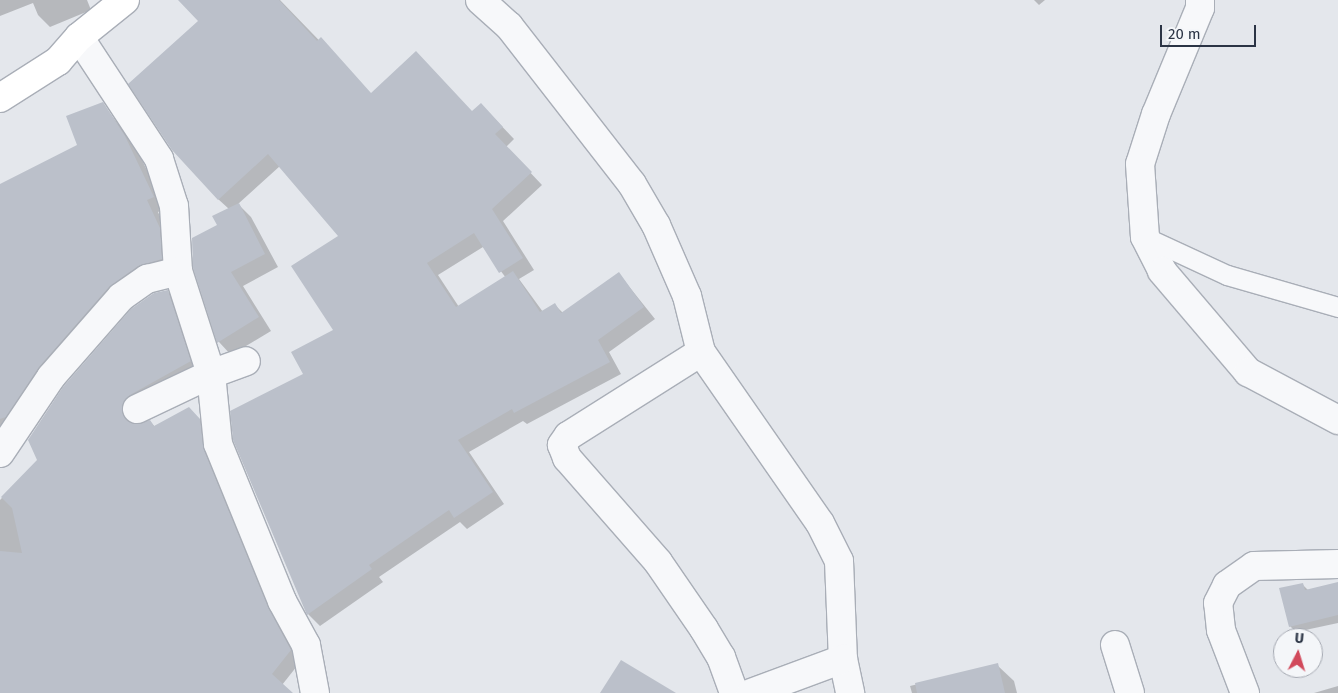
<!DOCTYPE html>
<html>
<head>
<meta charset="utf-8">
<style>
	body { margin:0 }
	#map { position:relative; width:1338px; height:693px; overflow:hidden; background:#e4e7ec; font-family:"Fira Sans",sans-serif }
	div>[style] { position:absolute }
	.shadow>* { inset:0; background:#0003 }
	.building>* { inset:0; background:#bbc0ca }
	.roads { filter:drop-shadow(1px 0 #a9aeb7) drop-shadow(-1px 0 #a9aeb7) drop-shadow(0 1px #a9aeb7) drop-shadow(0 -1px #a9aeb7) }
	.service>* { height:19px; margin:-9.5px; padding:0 9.5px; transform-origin:9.5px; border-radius:9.5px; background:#f7f8fa }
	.minor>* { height:28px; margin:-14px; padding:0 14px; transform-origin:14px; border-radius:14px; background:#f7f8fa }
	.trunk>* { height:28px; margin:-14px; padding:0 14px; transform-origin:14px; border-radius:14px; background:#fff }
	span { translate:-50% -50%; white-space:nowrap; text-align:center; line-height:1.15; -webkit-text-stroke:4px #f4f6f9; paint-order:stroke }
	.north { position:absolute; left:1273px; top:628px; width:50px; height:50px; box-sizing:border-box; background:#f4f6f9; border:1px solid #a4a8b1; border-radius:50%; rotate:5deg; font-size:14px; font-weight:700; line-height:20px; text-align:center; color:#2b3445 }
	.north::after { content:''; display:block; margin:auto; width:18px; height:22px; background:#d1495b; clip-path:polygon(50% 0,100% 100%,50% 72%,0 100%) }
	.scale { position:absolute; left:1160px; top:25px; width:96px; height:22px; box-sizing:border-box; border:2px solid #2b3445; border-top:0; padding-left:6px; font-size:15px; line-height:18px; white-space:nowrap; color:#2b3445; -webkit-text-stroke:4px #f4f6f9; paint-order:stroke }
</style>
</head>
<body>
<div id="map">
	<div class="shadow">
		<div style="clip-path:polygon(0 0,87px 0,91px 10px,50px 27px,38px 15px,33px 3px,0 16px)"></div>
		<div style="clip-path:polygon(evenodd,190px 0,280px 0,371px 94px,492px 116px,514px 139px,506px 147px,542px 185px,503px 221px,534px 270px,519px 279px,543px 312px,555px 305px,563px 313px,619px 274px,655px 319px,609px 352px,621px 374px,527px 424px,523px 421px,469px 452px,504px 504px,467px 529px,460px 522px,379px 577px,383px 582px,320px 626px,308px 614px,304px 374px,335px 331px,340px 236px,280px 166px,238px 204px,251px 217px,278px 267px,243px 286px,271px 331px,231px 355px,219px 342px,195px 268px,229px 209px,218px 199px,199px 21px,190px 0,483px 247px,506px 278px,459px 307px,438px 275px,483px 247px)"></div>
		<div style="clip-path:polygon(1034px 0,1045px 0,1039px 5px)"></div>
		<div style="clip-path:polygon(102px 103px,137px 149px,165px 209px,158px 212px,171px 241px,173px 271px,151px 278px,0 437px,0 185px,79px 146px)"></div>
		<div style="clip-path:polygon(167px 291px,178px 302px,200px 372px,134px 411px,133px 424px,150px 421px,155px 427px,199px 419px,210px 431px,301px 661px,282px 685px,291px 693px,0 693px,0 500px,38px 460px)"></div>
		<div style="clip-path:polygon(1302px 584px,1309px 591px,1338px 585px,1338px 623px,1296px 632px,1290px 626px)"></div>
		<div style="clip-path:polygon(997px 665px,1014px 681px,1017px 693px,912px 693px,910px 686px)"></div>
		<div style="clip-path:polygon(1338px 686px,1338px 693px,1314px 693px)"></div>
	</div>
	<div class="building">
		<div style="clip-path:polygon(178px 0,279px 0,317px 41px,321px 37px,371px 93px,416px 51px,472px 111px,481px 103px,503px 127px,495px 134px,532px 172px,492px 209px,523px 258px,499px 273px,474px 233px,427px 263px,456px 307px,513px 271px,540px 312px,555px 303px,561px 313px,619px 272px,644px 307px,598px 340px,610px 362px,514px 413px,512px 409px,458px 440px,493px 492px,454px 518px,449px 510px,369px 565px,372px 569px,307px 615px,233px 440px,230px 411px,303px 374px,291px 352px,333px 330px,291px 266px,338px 236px,268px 154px,218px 200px,172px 150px,128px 84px,198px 21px)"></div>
		<div style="clip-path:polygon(103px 102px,125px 136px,154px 197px,147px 200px,160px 228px,162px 259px,138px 266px,109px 287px,39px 367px,6px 417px,0 419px,0 184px,77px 145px,66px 116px)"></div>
		<div style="clip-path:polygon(239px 203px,265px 254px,231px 272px,259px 317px,217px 343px,193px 268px,192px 238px,217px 225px,212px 216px)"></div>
		<div style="clip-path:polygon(168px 290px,191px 361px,130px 395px,124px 401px,123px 415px,135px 424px,150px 420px,154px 426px,189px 407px,200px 419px,204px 450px,268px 607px,291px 650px,272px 674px,293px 693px,0 693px,0 551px,22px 553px,12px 508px,1px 497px,37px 460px,28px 440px,63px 387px,131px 309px,154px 293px)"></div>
		<div style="clip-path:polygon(1338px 582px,1338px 615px,1289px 627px,1279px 588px,1303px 583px,1305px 590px)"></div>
		<div style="clip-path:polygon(621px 660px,676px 693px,600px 693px)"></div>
		<div style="clip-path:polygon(998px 663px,1005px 693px,917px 693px,915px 683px)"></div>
	</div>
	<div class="roads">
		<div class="service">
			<div style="left:1145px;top:237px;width:90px;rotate:24.9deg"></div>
			<div style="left:1227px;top:275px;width:116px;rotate:16.1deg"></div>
		</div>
		<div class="minor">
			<div style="left:480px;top:0;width:39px;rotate:42deg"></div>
			<div style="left:509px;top:26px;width:200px;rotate:52.1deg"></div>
			<div style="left:632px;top:184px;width:48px;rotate:59.7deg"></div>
			<div style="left:656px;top:225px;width:77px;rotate:66.4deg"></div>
			<div style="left:687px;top:296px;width:58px;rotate:76deg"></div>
			<div style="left:701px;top:352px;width:208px;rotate:55.2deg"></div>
			<div style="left:820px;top:523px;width:42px;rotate:63.4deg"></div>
			<div style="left:839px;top:561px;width:98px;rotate:87.7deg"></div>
			<div style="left:843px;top:659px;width:35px;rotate:78deg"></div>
			<div style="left:1200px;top:0;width:8px;rotate:90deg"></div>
			<div style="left:1200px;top:8px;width:115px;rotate:112.5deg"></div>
			<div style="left:1156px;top:114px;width:52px;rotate:107.7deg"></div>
			<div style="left:1140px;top:164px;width:73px;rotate:86.1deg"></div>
			<div style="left:1145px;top:237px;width:38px;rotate:63deg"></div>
			<div style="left:1162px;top:271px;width:133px;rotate:49.6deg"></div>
			<div style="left:1248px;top:372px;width:102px;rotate:28.1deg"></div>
			<div style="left:79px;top:37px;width:146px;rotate:56.7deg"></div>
			<div style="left:159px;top:159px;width:49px;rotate:72.3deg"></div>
			<div style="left:174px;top:206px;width:65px;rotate:86.5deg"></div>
			<div style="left:178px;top:271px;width:108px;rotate:72.2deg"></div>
			<div style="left:211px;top:374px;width:37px;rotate:-20deg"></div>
			<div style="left:701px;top:352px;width:157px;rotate:147.7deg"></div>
			<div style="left:568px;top:436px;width:11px;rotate:124deg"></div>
			<div style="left:562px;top:445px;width:14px;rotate:69deg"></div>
			<div style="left:567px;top:458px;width:138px;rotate:48.8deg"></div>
			<div style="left:658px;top:562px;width:81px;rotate:55.5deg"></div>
			<div style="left:704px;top:629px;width:33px;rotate:59deg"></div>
			<div style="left:721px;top:657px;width:38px;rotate:70deg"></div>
			<div style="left:137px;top:409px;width:82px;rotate:-25.3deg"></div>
			<div style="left:211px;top:374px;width:70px;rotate:84.3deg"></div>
			<div style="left:218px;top:444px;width:170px;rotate:67.8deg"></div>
			<div style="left:282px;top:601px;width:50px;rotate:61.4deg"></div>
			<div style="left:306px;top:645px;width:49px;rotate:79.4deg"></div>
			<div style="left:0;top:453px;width:92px;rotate:-56.1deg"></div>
			<div style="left:51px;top:377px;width:106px;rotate:-48.8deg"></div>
			<div style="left:121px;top:297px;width:32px;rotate:-35deg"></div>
			<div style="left:147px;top:279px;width:32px;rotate:-14deg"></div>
			<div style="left:1115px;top:645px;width:50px;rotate:72.6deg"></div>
			<div style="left:751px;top:693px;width:98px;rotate:-20.3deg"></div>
			<div style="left:1245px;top:693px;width:67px;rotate:-110.9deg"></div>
			<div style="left:1221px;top:630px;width:27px;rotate:-96deg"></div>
			<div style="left:1218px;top:603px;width:20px;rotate:-63deg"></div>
			<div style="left:1227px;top:585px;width:33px;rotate:-35deg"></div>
			<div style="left:1254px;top:566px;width:84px;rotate:-1.4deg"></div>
		</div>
		<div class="trunk">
			<div style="left:0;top:98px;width:69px;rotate:-32.5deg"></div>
			<div style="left:58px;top:61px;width:32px;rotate:-49deg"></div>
			<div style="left:79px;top:37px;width:59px;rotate:-38.8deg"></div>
		</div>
	</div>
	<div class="north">U</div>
	<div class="scale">20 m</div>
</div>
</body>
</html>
